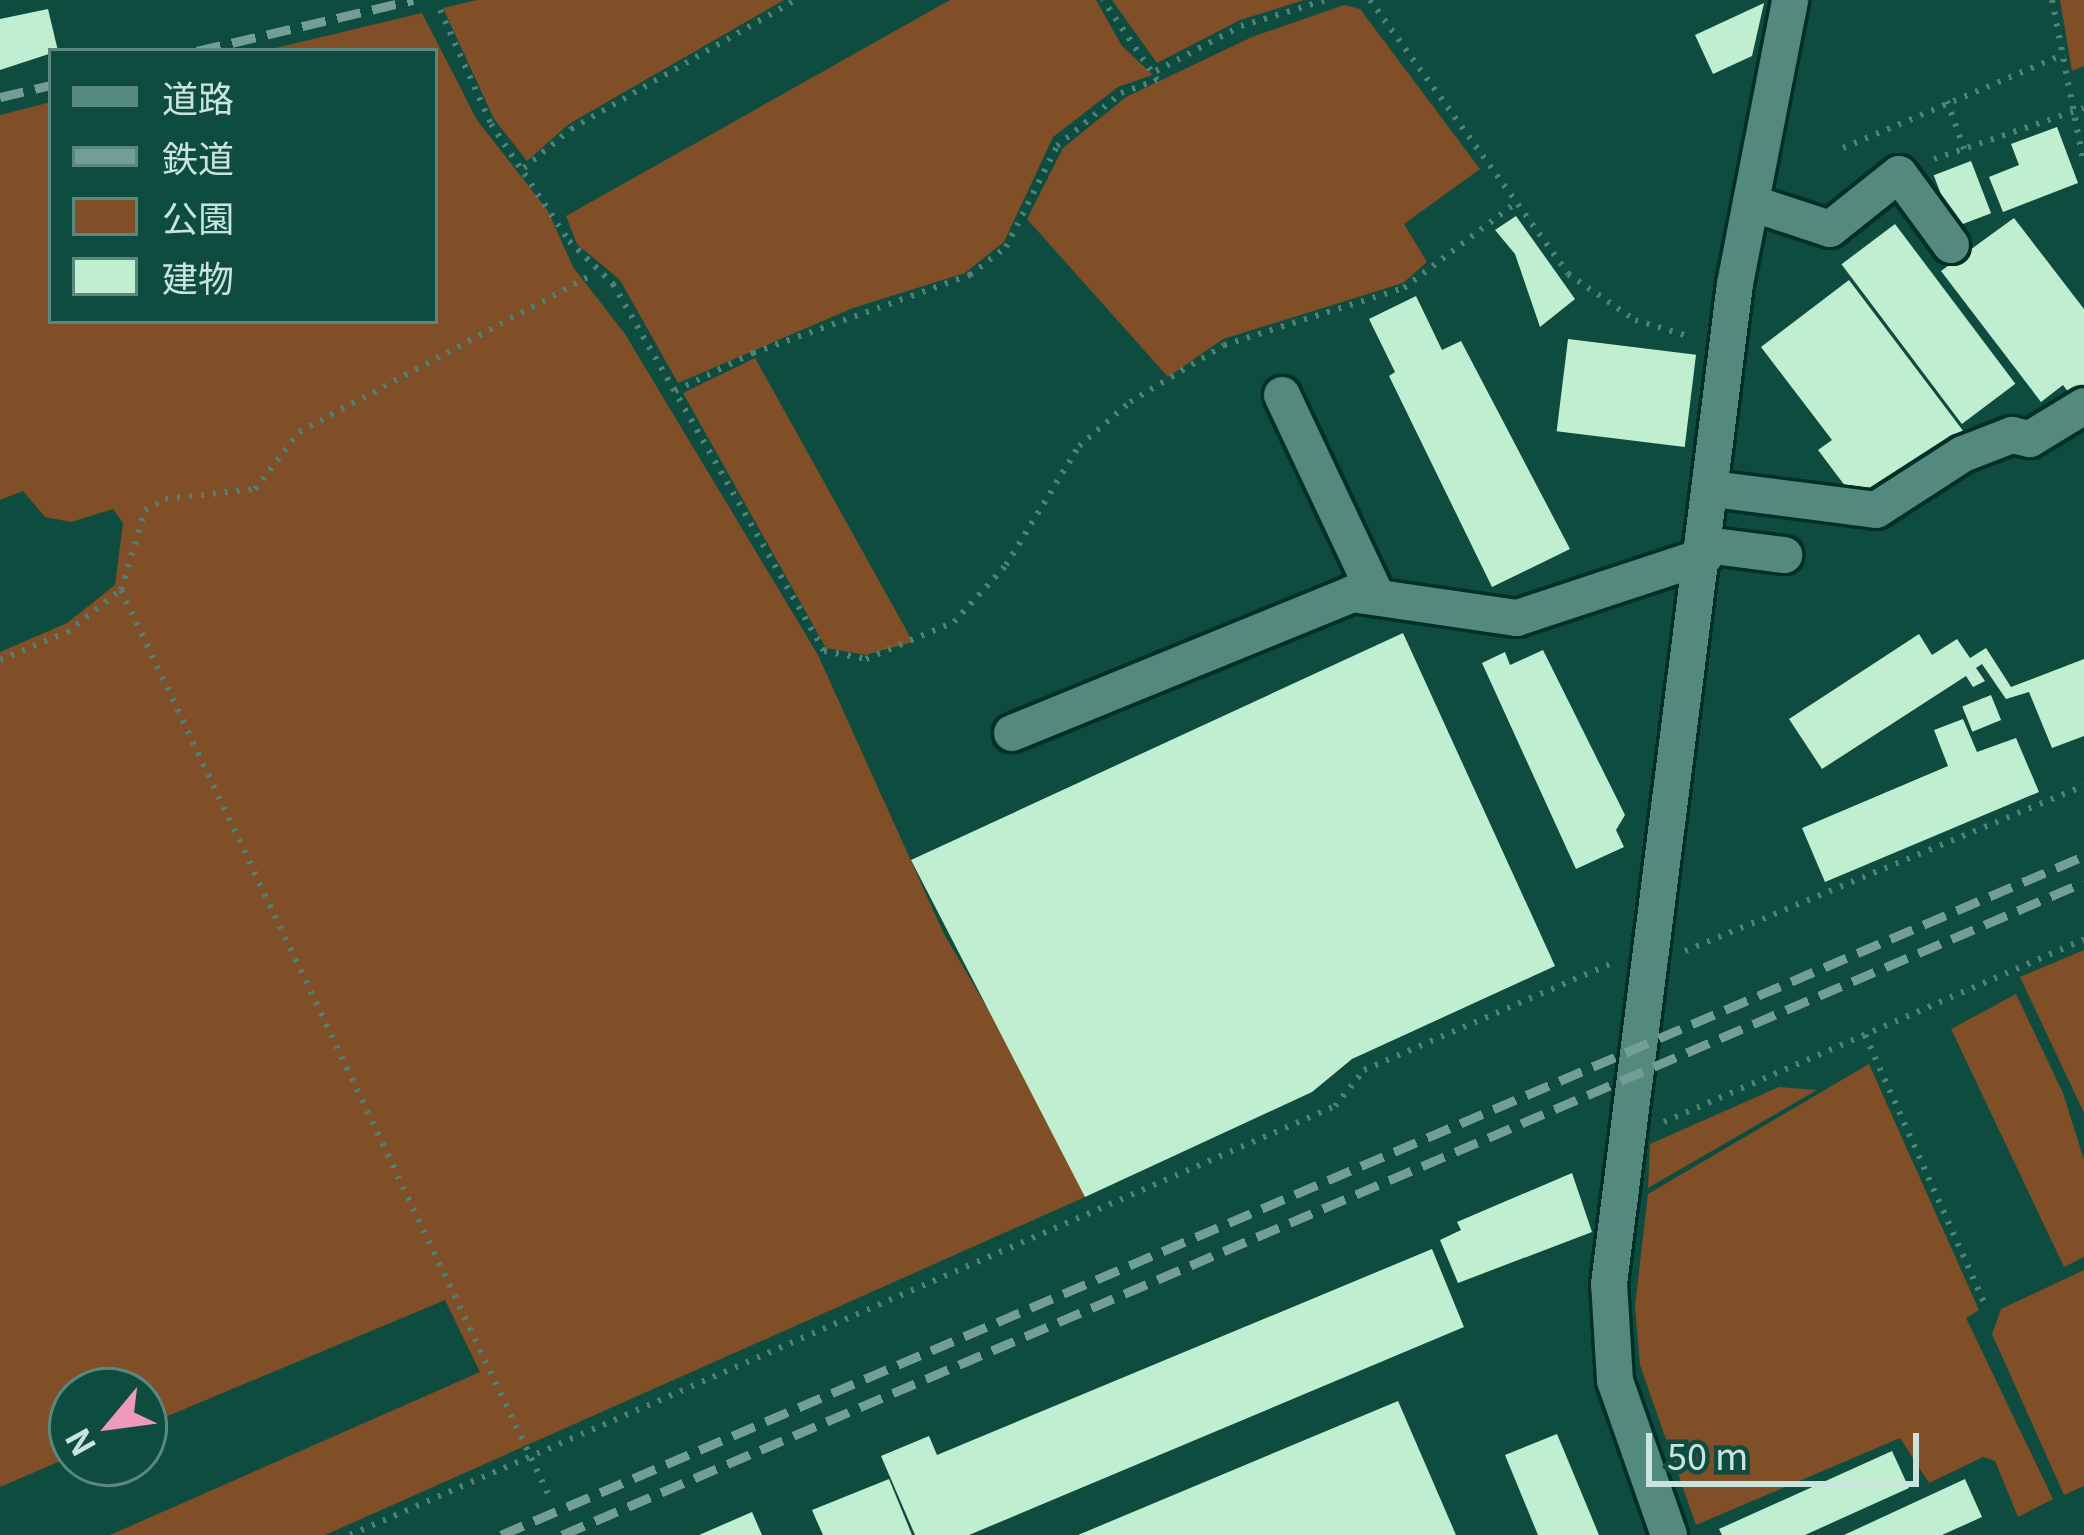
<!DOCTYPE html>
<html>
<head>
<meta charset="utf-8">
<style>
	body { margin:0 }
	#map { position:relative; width:2084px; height:1535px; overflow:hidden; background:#0f4c40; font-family:Georgia,"Noto Sans JP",serif }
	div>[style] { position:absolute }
	.green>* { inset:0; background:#804e27 }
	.building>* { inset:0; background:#c0eed0; transform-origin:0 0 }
	.path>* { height:6px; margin-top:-3px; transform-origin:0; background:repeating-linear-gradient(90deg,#4f8176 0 3px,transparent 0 12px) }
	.roads { filter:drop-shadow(3px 0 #012f27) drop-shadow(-3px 0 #012f27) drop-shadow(0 3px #012f27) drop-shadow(0 -3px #012f27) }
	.minor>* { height:36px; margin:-18px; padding:0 18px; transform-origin:18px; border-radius:18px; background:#538a7d }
	.rail>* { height:9px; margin-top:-4.5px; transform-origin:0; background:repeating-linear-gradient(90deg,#739e95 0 24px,transparent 0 36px) }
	span { translate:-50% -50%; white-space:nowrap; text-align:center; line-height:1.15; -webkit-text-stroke:12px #0f4c40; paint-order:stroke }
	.legend { position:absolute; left:48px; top:48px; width:390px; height:276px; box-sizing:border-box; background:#0f4c40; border:3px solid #59897e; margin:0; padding:15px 21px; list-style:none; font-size:36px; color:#c8e4dc }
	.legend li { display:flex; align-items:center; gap:24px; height:60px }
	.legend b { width:60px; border:3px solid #59897e }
	.north { position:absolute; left:48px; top:1367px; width:120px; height:120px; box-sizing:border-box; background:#0f4c40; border:3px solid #59897e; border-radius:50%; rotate:241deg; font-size:33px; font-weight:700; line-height:48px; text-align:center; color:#c8e4dc }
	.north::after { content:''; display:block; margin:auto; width:42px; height:54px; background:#ef9ab9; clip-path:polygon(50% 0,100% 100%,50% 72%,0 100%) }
	.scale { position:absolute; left:1646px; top:1433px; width:273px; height:54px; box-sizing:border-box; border:6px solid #c8e4dc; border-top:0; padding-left:15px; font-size:36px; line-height:42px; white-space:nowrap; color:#c8e4dc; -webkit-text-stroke:9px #0f4c40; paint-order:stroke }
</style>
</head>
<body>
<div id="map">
	<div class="green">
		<div style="clip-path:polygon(477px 0,784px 0,569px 124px,527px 161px,494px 119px,443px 8px)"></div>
		<div style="clip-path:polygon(950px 0,1096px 0,1122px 46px,1153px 75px,1118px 87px,1053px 137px,1004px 242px,965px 273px,853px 308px,678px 383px,620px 280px,577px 244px,566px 216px)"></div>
		<div style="clip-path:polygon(1112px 0,1304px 0,1240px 20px,1157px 63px)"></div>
		<div style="clip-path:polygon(2060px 0,2084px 0,2084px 66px,2072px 71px)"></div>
		<div style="clip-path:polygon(1344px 5px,1360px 9px,1480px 169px,1404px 224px,1427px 262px,1403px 283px,1223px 339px,1168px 377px,1027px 219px,1063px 148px,1126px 97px,1252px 37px)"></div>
		<div style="clip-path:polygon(422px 13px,477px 120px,548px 211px,573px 267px,625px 334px,818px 655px,944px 934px,1037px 1093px,1085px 1197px,325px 1535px,110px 1535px,480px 1372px,445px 1300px,144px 1426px,144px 1391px,72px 1391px,72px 1456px,0 1487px,0 652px,67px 623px,115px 585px,123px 523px,113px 509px,71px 522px,45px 517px,23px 491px,0 500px,0 115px,51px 102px,51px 321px,435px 321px,435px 51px,263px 51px)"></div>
		<div style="clip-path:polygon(755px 358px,913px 642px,865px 655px,826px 648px,683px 393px)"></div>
		<div style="clip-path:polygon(2084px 950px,2084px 1113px,2020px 977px)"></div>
		<div style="clip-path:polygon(2016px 994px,2063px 1093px,2084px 1160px,2084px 1257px,2064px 1267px,1951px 1029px)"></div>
		<div style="clip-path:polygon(1869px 1064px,1979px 1310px,1966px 1318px,2053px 1499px,2018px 1517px,1995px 1461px,1983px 1457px,1929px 1483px,1900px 1438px,1696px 1525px,1640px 1365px,1635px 1306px,1648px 1194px)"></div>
		<div style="clip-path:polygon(1779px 1087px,1817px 1090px,1648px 1188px,1650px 1144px)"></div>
		<div style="clip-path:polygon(2084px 1270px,2084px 1486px,2064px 1495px,1992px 1334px,2001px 1309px)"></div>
	</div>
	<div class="building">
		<div style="clip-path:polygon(1764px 3px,1752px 56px,1713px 74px,1695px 35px)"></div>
		<div style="clip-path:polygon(48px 9px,58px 51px,0 70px,0 19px)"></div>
		<div style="clip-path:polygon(2057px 127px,2078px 183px,2003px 212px,1989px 177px,2019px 165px,2011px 144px)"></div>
		<div style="left:1971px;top:161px;width:56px;height:40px;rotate:69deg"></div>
		<div style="clip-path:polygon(1516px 216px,1575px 299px,1540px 327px,1515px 254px,1495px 230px)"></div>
		<div style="clip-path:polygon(2014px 218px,2084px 309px,2084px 388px,2072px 397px,2063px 385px,2041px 402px,1941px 271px)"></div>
		<div style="left:1895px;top:224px;width:200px;height:67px;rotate:53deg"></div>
		<div style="clip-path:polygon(1849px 280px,1967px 436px,1858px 503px,1818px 450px,1832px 440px,1761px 347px)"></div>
		<div style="clip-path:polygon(1416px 296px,1442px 350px,1461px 341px,1570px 549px,1492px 587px,1389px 376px,1395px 372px,1369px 319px)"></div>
		<div style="left:1568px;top:339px;width:129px;height:93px;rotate:7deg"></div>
		<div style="clip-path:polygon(1403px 633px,1555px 966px,1352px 1059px,1312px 1092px,1085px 1197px,911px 860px)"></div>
		<div style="clip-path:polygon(1919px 634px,1932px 655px,1957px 639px,1970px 658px,1986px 648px,2011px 687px,2084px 659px,2084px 736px,2052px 748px,2029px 692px,2006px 699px,1982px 664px,1976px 668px,1985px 681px,1973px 687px,1966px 676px,1822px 769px,1789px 719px)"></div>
		<div style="clip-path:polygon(1543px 650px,1625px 815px,1616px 830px,1624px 847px,1576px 869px,1482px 663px,1505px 652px,1510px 665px)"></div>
		<div style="left:1991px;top:695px;width:27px;height:31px;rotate:68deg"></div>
		<div style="clip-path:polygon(1963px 719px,1977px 752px,2016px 738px,2039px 792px,1825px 882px,1802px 828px,1948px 766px,1934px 730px)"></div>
		<div style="clip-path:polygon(1572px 1173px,1592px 1232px,1458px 1283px,1440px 1240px,1461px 1230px,1457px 1222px)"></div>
		<div style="clip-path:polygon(1432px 1249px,1464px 1327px,969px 1535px,915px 1535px,881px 1456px,929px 1436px,937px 1455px)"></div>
		<div style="clip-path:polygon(1398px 1401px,1456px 1535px,1078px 1535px)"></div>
		<div style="clip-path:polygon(1557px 1434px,1599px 1535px,1538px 1535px,1505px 1455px)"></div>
		<div style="clip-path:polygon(1892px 1451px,1909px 1488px,1805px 1535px,1722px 1535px,1719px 1529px)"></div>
		<div style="clip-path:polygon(889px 1479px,912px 1535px,823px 1535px,812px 1510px)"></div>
		<div style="clip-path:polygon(1965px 1479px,1982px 1517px,1942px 1535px,1844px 1535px)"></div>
		<div style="clip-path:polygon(752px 1512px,762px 1535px,699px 1535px)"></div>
	</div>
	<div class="path">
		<div style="left:1370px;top:0;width:338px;rotate:54.1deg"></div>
		<div style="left:1568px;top:274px;width:81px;rotate:34.5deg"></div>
		<div style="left:1635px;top:320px;width:59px;rotate:16.9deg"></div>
		<div style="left:2052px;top:0;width:167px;rotate:79deg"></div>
		<div style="left:440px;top:10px;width:125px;rotate:65.9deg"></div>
		<div style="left:491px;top:124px;width:141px;rotate:56.3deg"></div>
		<div style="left:569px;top:241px;width:62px;rotate:44.3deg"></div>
		<div style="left:613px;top:284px;width:423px;rotate:60.1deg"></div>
		<div style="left:824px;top:651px;width:43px;rotate:10.8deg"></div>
		<div style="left:866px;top:659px;width:95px;rotate:-22.8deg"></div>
		<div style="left:954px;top:622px;width:77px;rotate:-47.6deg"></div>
		<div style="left:1006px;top:565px;width:140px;rotate:-58.5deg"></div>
		<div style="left:1079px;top:446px;width:67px;rotate:-40.8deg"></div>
		<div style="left:1130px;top:402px;width:110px;rotate:-31.2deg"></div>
		<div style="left:1224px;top:345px;width:189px;rotate:-17.6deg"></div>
		<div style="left:1404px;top:288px;width:142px;rotate:-37.3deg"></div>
		<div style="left:1156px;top:71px;width:96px;rotate:-27.9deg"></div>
		<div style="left:1241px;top:26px;width:89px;rotate:-17deg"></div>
		<div style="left:1947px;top:101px;width:51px;rotate:70.5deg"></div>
		<div style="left:1843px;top:148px;width:240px;rotate:-23deg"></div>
		<div style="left:1934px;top:159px;width:158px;rotate:-18.8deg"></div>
		<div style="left:524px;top:168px;width:61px;rotate:-39.7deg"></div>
		<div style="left:571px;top:129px;width:258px;rotate:-29.9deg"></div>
		<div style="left:675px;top:391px;width:87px;rotate:-26deg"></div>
		<div style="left:753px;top:353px;width:231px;rotate:-19.8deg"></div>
		<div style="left:970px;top:275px;width:46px;rotate:-37.9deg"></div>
		<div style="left:1006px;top:247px;width:113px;rotate:-63.2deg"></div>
		<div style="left:1057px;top:146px;width:83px;rotate:-39.6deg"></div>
		<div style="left:1121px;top:93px;width:38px;rotate:-20deg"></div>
		<div style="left:1157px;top:80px;width:97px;rotate:-124deg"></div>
		<div style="left:121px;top:590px;width:1002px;rotate:64.71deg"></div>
		<div style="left:0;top:660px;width:73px;rotate:-22.7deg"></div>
		<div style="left:67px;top:632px;width:68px;rotate:-37.9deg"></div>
		<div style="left:121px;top:590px;width:84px;rotate:-73.3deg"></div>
		<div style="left:145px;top:510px;width:23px;rotate:-29deg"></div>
		<div style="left:165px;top:499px;width:91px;rotate:-6.3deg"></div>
		<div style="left:255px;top:489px;width:72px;rotate:-52.3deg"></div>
		<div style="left:299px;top:432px;width:335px;rotate:-28.2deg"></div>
		<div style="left:1685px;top:951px;width:432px;rotate:-22.5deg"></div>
		<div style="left:1865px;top:1035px;width:300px;rotate:66deg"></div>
		<div style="left:1664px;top:1122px;width:458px;rotate:-23.5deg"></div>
		<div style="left:350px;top:1535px;width:1074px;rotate:-23.53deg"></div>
		<div style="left:1335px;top:1106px;width:46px;rotate:-51.1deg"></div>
		<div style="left:1364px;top:1070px;width:273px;rotate:-23.3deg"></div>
	</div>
	<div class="roads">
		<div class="minor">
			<div style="left:1751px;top:203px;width:83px;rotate:18.2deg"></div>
			<div style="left:1830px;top:229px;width:88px;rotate:-38.6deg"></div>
			<div style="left:1899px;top:174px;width:88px;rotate:53.8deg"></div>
			<div style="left:1282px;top:395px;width:223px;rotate:64.8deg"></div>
			<div style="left:1713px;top:489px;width:164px;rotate:7.3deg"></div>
			<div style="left:1876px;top:510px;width:103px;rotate:-32.8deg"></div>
			<div style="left:1963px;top:454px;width:53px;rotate:-21.2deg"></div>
			<div style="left:2012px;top:435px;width:18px;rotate:13deg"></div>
			<div style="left:2030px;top:439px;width:63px;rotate:-31.4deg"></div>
			<div style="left:1706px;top:545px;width:79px;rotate:7.3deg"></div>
			<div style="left:1012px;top:733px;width:367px;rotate:-22.2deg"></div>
			<div style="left:1352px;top:594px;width:167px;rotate:8.3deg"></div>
			<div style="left:1517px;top:618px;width:198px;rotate:-18.3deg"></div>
			<div style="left:1669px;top:1535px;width:163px;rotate:-109.3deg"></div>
			<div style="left:1615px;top:1381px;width:97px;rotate:-93.5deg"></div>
			<div style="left:1609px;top:1284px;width:1008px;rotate:-82.82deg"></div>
			<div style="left:1735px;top:284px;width:289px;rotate:-79deg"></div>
		</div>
	</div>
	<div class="rail">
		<div style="left:197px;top:51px;width:222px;rotate:-13.3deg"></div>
		<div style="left:0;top:97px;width:52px;rotate:-13.2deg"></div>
		<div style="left:501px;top:1535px;width:1722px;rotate:-23.22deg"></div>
		<div style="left:562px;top:1535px;width:1656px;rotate:-23.22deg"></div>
	</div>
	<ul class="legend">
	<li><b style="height:15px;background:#538a7d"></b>道路</li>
	<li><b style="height:15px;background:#739e95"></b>鉄道</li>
	<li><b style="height:33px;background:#804e27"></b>公園</li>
	<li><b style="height:33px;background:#c0eed0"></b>建物</li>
	</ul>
	<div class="north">N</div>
	<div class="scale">50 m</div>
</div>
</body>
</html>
